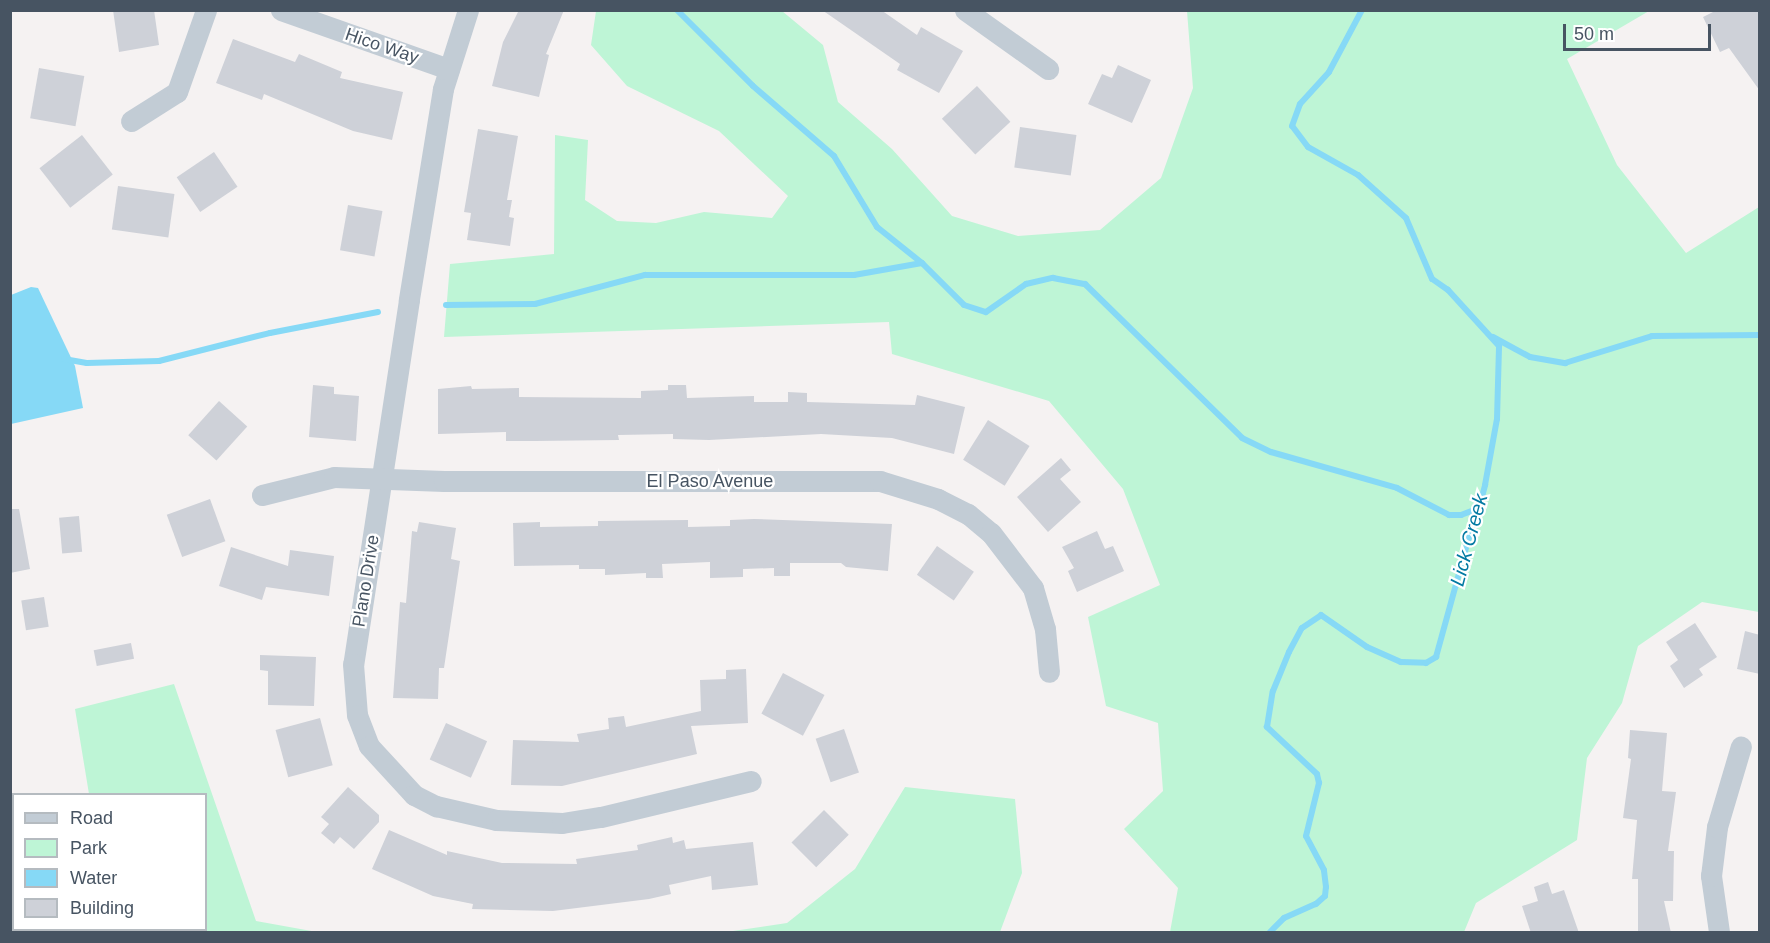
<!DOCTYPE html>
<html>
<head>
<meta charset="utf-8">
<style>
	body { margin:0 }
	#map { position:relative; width:1770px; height:943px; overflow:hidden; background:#f5f2f2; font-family:Arial,sans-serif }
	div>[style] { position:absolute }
	.green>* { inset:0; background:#bef5d6 }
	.water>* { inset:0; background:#86d9f6 }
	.stream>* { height:6px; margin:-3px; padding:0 3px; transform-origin:3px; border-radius:3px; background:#86d9f6 }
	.building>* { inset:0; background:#ced1d8; transform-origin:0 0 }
	.street>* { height:21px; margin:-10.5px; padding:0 10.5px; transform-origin:10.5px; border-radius:10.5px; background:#c2ccd5 }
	span { translate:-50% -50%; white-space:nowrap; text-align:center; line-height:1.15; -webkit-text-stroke:4.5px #fff; paint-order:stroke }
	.street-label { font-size:18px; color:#475462 }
	.water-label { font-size:20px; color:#037aa3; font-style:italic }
	.frame { position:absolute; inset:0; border:12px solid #475462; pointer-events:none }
	.legend { position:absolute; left:12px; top:793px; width:195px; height:138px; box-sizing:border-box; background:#fff; border:2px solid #b5bbc0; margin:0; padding:8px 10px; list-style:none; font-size:18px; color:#475462 }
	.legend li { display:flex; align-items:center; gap:12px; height:30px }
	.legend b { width:30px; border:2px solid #b5bbc0 }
	.scale { position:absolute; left:1563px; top:24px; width:148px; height:27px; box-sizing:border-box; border:3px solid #475462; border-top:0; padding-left:8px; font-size:18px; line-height:21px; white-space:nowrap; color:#475462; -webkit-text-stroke:4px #fff; paint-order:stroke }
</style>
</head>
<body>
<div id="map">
	<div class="green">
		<div style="clip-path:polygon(596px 11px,782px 11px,823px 45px,838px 102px,892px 149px,952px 216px,1018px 236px,1100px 230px,1161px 178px,1193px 88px,1187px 11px,1649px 11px,1567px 59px,1617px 165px,1686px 253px,1759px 207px,1759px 612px,1702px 602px,1638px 646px,1622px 703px,1587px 758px,1577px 840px,1476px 903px,1464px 932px,1170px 932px,1178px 888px,1124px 829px,1163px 791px,1158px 723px,1106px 706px,1088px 617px,1160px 585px,1123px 489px,1049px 401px,892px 354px,889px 322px,444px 337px,450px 264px,554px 254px,555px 135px,588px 140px,585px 200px,617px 221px,656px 223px,704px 212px,772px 218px,788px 196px,719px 131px,627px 86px,591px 45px)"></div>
		<div style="clip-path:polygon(174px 684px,256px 921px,317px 932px,113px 930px,206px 930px,206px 794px,89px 794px,75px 709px)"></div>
		<div style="clip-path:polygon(905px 787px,1015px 799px,1022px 873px,1000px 932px,726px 932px,787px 923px,855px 869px)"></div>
	</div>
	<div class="water">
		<div style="clip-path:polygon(31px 287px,38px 288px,75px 366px,83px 408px,11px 424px,11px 295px)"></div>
	</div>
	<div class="stream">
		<div style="left:677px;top:10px;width:107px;rotate:45deg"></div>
		<div style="left:753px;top:86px;width:107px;rotate:40.8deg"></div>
		<div style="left:834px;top:156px;width:83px;rotate:58.8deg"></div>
		<div style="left:877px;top:227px;width:58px;rotate:38.7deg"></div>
		<div style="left:922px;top:263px;width:59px;rotate:45deg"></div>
		<div style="left:964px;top:305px;width:23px;rotate:18deg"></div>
		<div style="left:986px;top:312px;width:49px;rotate:-35deg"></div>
		<div style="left:1026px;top:284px;width:28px;rotate:-13deg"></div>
		<div style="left:1053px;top:278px;width:33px;rotate:11deg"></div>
		<div style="left:1085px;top:284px;width:220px;rotate:44.4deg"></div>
		<div style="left:1242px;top:438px;width:32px;rotate:26deg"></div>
		<div style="left:1271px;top:452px;width:131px;rotate:15.9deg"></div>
		<div style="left:1397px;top:488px;width:59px;rotate:27.4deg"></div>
		<div style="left:1449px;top:515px;width:12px"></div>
		<div style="left:1461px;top:515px;width:19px;rotate:-21deg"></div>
		<div style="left:1479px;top:508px;width:24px;rotate:-75deg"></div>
		<div style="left:1485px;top:485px;width:67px;rotate:-79.7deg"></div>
		<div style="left:1497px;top:419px;width:73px;rotate:-88.4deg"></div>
		<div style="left:1499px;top:346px;width:76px;rotate:-132.3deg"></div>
		<div style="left:1448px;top:290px;width:19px;rotate:-145deg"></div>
		<div style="left:1432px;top:279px;width:66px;rotate:-113.1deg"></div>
		<div style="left:1406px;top:218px;width:64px;rotate:-138.1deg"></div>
		<div style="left:1358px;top:175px;width:57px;rotate:-150.8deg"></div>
		<div style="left:1308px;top:147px;width:26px;rotate:-127deg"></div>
		<div style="left:1292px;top:126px;width:23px;rotate:-70deg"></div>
		<div style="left:1300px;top:104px;width:43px;rotate:-47.8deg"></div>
		<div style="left:1329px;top:72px;width:70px;rotate:-62deg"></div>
		<div style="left:446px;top:305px;width:89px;rotate:-0.6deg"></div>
		<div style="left:535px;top:304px;width:114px;rotate:-14.8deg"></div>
		<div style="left:645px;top:275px;width:209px"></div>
		<div style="left:854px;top:275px;width:69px;rotate:-10deg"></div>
		<div style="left:1493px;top:337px;width:42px;rotate:28.4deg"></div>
		<div style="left:1530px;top:357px;width:36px;rotate:10deg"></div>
		<div style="left:1565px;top:363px;width:91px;rotate:-17.2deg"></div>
		<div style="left:1652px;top:336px;width:108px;rotate:-0.5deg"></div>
		<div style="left:64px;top:359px;width:23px;rotate:10deg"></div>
		<div style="left:87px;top:363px;width:72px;rotate:-1.6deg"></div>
		<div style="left:159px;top:361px;width:114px;rotate:-14.2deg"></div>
		<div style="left:270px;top:333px;width:110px;rotate:-11deg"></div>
		<div style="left:1270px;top:932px;width:20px;rotate:-45deg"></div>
		<div style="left:1284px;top:918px;width:35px;rotate:-24deg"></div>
		<div style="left:1316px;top:904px;width:12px;rotate:-42deg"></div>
		<div style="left:1325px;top:896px;width:9px;rotate:-84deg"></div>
		<div style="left:1326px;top:887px;width:17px;rotate:-97deg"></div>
		<div style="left:1324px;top:870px;width:38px;rotate:-118deg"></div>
		<div style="left:1306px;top:836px;width:55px;rotate:-76.2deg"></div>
		<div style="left:1319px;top:783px;width:9px;rotate:-103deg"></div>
		<div style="left:1317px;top:774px;width:69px;rotate:-136.8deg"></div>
		<div style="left:1267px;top:727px;width:36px;rotate:-81deg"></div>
		<div style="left:1273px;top:691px;width:42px;rotate:-67.7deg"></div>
		<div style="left:1289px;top:652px;width:27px;rotate:-62deg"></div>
		<div style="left:1302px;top:628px;width:23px;rotate:-34deg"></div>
		<div style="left:1321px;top:615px;width:56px;rotate:34.8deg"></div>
		<div style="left:1367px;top:647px;width:37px;rotate:24deg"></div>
		<div style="left:1401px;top:662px;width:25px;rotate:2deg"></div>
		<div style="left:1426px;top:663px;width:12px;rotate:-31deg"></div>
		<div style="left:1436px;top:657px;width:155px;rotate:-74.6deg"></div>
	</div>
	<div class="building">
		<div style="clip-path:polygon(113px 10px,154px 10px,159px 45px,119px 52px)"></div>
		<div style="clip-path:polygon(519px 10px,564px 10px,546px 54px,549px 55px,539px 97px,492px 86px,503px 42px)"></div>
		<div style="clip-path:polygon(822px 10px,881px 10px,917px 35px,921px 27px,963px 51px,939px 93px,897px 70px,900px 64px)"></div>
		<div style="clip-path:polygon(1717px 10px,1760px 10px,1760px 91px,1729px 48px,1720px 52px,1703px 17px)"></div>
		<div style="clip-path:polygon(233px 39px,295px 62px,299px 54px,342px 72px,340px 78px,403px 92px,392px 140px,353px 131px,264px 94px,262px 100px,216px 83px)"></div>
		<div style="clip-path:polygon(1118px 65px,1151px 80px,1132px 123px,1088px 104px,1102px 74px,1112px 78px)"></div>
		<div style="left:39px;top:68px;width:46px;height:51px;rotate:10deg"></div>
		<div style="left:977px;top:86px;width:49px;height:48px;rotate:47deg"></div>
		<div style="left:1020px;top:127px;width:57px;height:41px;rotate:8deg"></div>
		<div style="clip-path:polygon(478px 129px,518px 136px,507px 200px,512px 200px,509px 217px,514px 218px,510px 246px,467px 240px,471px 213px,464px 212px)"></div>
		<div style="left:82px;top:135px;width:50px;height:54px;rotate:52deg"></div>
		<div style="left:214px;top:152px;width:42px;height:45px;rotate:56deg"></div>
		<div style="left:118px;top:186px;width:57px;height:44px;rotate:8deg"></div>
		<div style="left:348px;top:205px;width:35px;height:46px;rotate:10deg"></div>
		<div style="clip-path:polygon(313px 385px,334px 387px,334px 394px,359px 396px,356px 441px,309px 437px)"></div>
		<div style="clip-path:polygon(668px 385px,686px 385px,687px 398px,754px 396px,754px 402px,788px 402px,788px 392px,807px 393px,807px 402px,915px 405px,917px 395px,965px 407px,954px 454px,892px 438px,821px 434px,709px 440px,673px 439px,673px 434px,618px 435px,619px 440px,535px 441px,506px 441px,506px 432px,438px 434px,438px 389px,471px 386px,472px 389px,519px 388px,519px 397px,641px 398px,641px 391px,668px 390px)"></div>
		<div style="left:219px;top:401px;width:38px;height:46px;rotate:42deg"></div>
		<div style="left:988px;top:420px;width:49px;height:47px;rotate:32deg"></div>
		<div style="clip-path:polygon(1061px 458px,1071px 470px,1060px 479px,1081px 502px,1048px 532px,1017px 497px)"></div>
		<div style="left:210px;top:499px;width:45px;height:46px;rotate:70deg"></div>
		<div style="clip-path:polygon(10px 509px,19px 509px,30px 569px,10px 573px)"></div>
		<div style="left:79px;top:516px;width:36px;height:20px;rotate:85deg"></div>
		<div style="clip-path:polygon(754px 519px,892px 524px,888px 571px,846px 567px,841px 563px,790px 563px,790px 576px,774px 576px,774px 568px,743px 569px,743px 577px,710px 578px,710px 562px,662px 564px,663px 578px,646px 578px,646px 573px,605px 575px,605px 569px,579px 569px,579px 565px,514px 566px,513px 523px,540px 522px,540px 527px,598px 526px,598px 521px,688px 520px,688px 527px,730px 526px,730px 520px)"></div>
		<div style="clip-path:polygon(419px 522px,456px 528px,451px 559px,460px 561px,444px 668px,439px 668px,438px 699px,393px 698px,400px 602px,406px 603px,412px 531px,417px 532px)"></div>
		<div style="clip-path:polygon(1097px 531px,1105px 549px,1113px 546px,1124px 571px,1077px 592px,1068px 571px,1074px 568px,1062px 547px)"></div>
		<div style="left:937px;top:546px;width:45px;height:35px;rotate:35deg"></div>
		<div style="clip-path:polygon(231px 547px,288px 566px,290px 550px,334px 556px,329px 596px,266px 587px,262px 600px,219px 586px)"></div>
		<div style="left:44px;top:597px;width:30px;height:23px;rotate:81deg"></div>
		<div style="clip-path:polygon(1695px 623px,1717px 657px,1699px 669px,1703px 675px,1684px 688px,1670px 666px,1678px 660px,1666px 642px)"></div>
		<div style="clip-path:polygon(1745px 631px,1760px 635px,1760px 674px,1737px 669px)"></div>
		<div style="left:131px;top:643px;width:16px;height:38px;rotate:79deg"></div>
		<div style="clip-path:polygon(260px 655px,316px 657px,314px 706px,268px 705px,268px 671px,260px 670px)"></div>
		<div style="clip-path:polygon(746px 669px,748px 723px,691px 726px,697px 754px,562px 786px,511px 785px,513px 740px,579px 742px,577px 734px,609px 729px,608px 718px,624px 716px,626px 727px,701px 711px,700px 680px,726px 679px,726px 670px)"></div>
		<div style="left:783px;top:673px;width:47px;height:46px;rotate:28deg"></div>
		<div style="left:320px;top:718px;width:49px;height:46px;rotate:75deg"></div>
		<div style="left:446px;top:723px;width:45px;height:40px;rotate:24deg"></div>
		<div style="left:844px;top:729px;width:46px;height:30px;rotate:71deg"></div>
		<div style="clip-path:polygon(1630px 730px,1667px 733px,1662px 791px,1676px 792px,1668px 851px,1674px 851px,1673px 901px,1664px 901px,1671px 933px,1638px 933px,1638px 879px,1632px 879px,1637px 820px,1623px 818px,1631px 759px,1628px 758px)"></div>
		<div style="clip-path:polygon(348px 787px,379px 815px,379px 822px,354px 849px,340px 837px,334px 844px,321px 833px,329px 824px,321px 817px)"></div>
		<div style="left:824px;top:810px;width:35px;height:46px;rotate:45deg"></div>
		<div style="clip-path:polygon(389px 830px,447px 855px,447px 851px,502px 863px,577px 864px,576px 859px,638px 850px,637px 845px,672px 837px,673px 843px,684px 840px,686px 849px,753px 842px,758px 885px,712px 890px,711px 876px,669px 885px,671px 894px,649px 899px,553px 911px,472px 909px,473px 904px,433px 896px,372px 869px)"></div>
		<div style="clip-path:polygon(1548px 882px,1552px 894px,1564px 890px,1579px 933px,1531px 933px,1522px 906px,1538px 901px,1534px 887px)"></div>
	</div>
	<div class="street">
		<div style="left:281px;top:10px;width:178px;rotate:19.4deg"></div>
		<div style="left:468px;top:10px;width:83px;rotate:107.6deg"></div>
		<div style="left:443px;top:89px;width:214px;rotate:99.2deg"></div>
		<div style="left:409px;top:300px;width:368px;rotate:98.7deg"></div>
		<div style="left:353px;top:664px;width:51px;rotate:85.5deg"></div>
		<div style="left:357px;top:715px;width:33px;rotate:69deg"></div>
		<div style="left:369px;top:746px;width:67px;rotate:47.4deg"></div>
		<div style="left:414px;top:795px;width:25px;rotate:27deg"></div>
		<div style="left:436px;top:806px;width:62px;rotate:13.1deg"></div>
		<div style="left:496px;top:820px;width:66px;rotate:2.6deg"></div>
		<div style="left:562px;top:823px;width:39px;rotate:-9deg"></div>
		<div style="left:601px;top:817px;width:154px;rotate:-13.5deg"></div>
		<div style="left:965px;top:10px;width:102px;rotate:35.4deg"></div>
		<div style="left:131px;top:121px;width:54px;rotate:-32.2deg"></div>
		<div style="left:177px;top:92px;width:87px;rotate:-70.5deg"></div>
		<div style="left:262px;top:495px;width:74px;rotate:-14deg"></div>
		<div style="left:334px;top:477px;width:110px;rotate:2.1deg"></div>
		<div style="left:444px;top:481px;width:436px"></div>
		<div style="left:880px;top:481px;width:61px;rotate:17.2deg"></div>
		<div style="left:938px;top:499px;width:34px;rotate:27deg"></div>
		<div style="left:968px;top:514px;width:30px;rotate:40deg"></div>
		<div style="left:991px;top:533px;width:69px;rotate:52.6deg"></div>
		<div style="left:1033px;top:588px;width:43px;rotate:73.7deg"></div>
		<div style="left:1045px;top:629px;width:43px;rotate:84.7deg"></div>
		<div style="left:1719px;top:932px;width:57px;rotate:-98.1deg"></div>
		<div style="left:1711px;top:876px;width:49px;rotate:-83deg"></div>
		<div style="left:1717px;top:827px;width:84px;rotate:-73.5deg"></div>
	</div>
	<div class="street-label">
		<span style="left:382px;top:46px;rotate:19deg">Hico Way</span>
		<span style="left:710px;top:481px">El Paso Avenue</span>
		<span style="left:366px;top:581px;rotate:-81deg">Plano Drive</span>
	</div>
	<div class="water-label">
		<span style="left:1469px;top:540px;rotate:-75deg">Lick Creek</span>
	</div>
	<div class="frame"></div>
	<ul class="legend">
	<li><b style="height:8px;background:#c2ccd5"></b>Road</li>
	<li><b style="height:16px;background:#bef5d6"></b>Park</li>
	<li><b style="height:16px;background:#86d9f6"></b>Water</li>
	<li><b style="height:16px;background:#ced1d8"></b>Building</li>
	</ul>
	<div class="scale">50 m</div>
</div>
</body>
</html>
